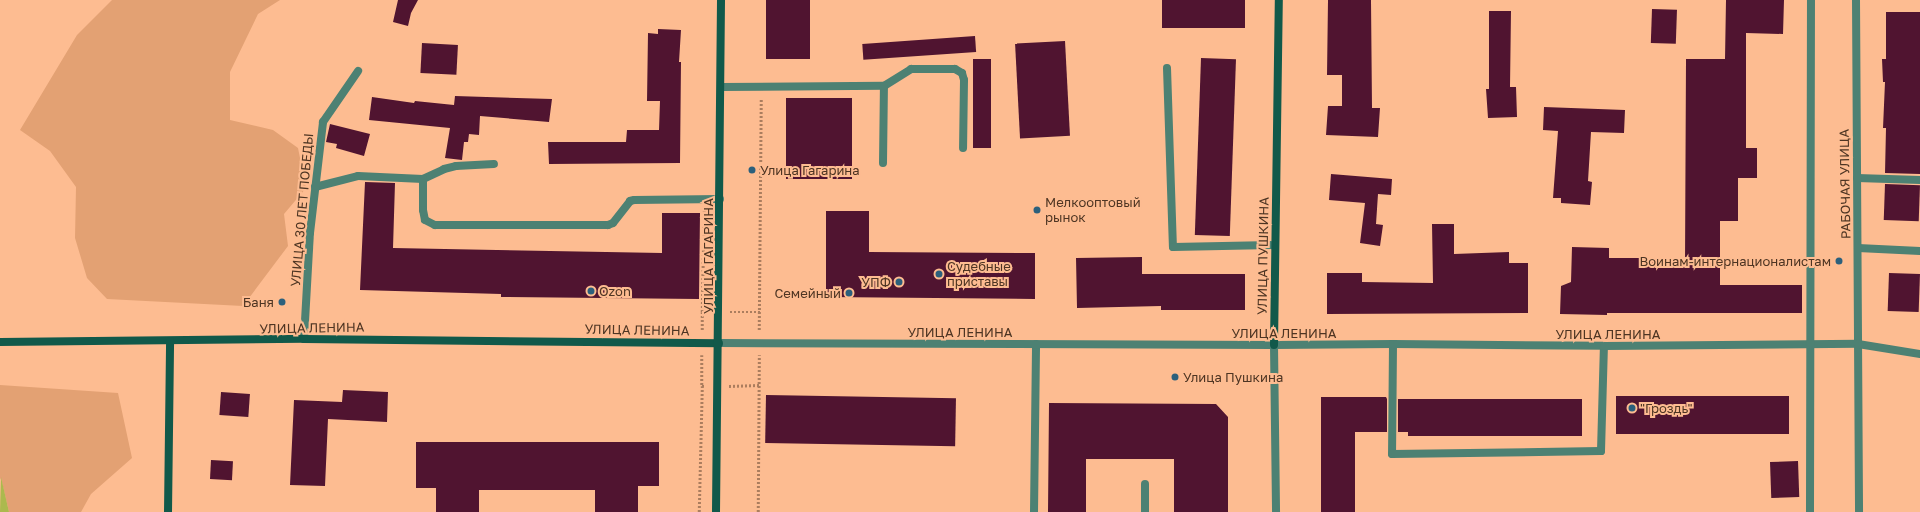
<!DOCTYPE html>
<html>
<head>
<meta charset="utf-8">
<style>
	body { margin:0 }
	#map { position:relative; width:1920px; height:512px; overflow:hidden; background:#fdbc91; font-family:"Golos Text",sans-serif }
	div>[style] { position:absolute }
	.green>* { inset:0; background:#e3a173 }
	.water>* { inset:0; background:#acb94e }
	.building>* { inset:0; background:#501430; transform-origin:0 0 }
	.path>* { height:2.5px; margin-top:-1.25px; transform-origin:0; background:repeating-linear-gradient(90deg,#ab7d5e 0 2px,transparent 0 4px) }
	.lane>* { height:8px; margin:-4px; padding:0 4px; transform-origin:4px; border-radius:4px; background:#4d8173 }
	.street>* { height:8px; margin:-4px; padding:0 4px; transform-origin:4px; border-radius:4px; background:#4d8173 }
	.secondary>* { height:8px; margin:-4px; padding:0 4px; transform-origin:4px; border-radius:4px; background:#11594a }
	.dots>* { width:11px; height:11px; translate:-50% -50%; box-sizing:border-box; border:2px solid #fdbc91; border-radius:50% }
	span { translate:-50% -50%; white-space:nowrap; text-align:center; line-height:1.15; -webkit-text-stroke:4px #fdbc91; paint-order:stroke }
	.poi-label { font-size:13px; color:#4e3523 }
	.left { translate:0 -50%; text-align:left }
	.right { translate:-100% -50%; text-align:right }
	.street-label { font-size:13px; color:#4e3523 }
</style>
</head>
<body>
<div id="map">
	<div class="green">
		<div style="clip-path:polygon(112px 0,280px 0,258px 14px,230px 72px,230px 120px,273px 130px,298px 148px,306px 188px,284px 214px,288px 246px,243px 306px,107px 299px,87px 278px,75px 238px,76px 187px,50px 151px,20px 130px,77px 35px)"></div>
		<div style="clip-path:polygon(0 385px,118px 393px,132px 458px,91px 494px,81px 512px,9px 512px,1px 478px,0 480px)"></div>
	</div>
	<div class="water">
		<div style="clip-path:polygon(1px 477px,9px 512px,0 512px)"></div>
	</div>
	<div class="building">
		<div style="clip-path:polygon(398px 0,418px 0,411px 13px,408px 26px,393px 22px)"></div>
		<div style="left:766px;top:0;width:44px;height:59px"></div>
		<div style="left:1162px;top:0;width:83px;height:28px"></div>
		<div style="clip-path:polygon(1328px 0,1371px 0,1372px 108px,1380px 108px,1378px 137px,1326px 135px,1328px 106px,1342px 106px,1342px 75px,1327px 75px)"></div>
		<div style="clip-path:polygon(1726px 0,1784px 0,1783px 34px,1746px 33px,1746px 148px,1757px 148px,1757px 178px,1738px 178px,1738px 221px,1720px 221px,1720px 285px,1802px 285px,1802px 313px,1607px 313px,1607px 315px,1560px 314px,1561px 286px,1571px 282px,1572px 247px,1609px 248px,1609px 258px,1662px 258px,1685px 265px,1686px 59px,1725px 59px)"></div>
		<div style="left:1652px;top:9px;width:25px;height:34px;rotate:2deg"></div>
		<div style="clip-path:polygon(1489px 11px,1511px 11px,1510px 87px,1516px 87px,1517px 117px,1488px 118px,1486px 89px,1489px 89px)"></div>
		<div style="clip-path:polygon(1886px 12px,1920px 12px,1920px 174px,1885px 173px,1886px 128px,1883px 128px,1885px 82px,1883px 82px,1882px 59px,1886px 59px)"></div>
		<div style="clip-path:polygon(658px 29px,681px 30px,679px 62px,681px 62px,680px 163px,549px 164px,548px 142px,626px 142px,627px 130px,659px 130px,660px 101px,647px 101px,648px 33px,658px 34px)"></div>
		<div style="left:975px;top:36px;width:16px;height:113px;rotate:86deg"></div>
		<div style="left:1065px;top:41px;width:95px;height:50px;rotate:87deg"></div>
		<div style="left:422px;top:43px;width:36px;height:30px;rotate:3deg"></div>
		<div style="left:1201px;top:58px;width:35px;height:177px;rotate:2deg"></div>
		<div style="left:973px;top:59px;width:18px;height:89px"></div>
		<div style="clip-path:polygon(455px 96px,552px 99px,549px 122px,480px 116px,479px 135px,469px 134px,468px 142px,464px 142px,462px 160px,445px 158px,450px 128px,369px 120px,372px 97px,414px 103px,415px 101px,454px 105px)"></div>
		<div style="left:852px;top:98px;width:81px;height:66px;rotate:90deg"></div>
		<div style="clip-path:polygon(1544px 107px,1625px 110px,1624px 133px,1591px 132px,1588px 181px,1592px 182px,1590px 205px,1561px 203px,1561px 198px,1553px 198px,1558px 131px,1543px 130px)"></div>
		<div style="clip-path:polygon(330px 124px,370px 134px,364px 156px,336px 148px,337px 144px,326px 142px)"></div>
		<div style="clip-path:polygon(1331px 174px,1392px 179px,1391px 195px,1378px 194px,1376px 224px,1383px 225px,1380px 246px,1360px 243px,1365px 203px,1329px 200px)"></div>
		<div style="clip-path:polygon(365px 182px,395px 183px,393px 248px,662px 253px,662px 213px,700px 213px,699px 299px,501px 297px,501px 294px,360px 290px)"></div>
		<div style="left:1885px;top:184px;width:35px;height:36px;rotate:2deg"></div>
		<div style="clip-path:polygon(826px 211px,869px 211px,869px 252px,1035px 253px,1035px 299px,826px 297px)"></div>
		<div style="clip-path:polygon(1432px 224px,1454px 224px,1454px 254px,1509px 252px,1509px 263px,1528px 263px,1528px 313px,1327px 314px,1327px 273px,1362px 273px,1362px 282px,1433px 283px)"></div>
		<div style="clip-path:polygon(1142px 257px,1142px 274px,1245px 274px,1245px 310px,1161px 310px,1161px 306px,1077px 308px,1076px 258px)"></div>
		<div style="left:1889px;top:273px;width:31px;height:38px;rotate:2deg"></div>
		<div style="clip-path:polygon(343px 390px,388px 392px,387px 422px,328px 419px,325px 486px,290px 485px,294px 400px,342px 402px)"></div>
		<div style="left:221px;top:392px;width:29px;height:23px;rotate:4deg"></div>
		<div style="left:766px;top:395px;width:190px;height:48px;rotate:1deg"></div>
		<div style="left:1616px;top:396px;width:173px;height:38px"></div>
		<div style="clip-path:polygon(1321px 397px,1386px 397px,1387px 399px,1387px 432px,1355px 432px,1355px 512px,1321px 512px)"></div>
		<div style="clip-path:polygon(1398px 399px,1582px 399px,1582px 436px,1408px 436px,1408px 432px,1398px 432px)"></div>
		<div style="clip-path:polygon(1049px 403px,1216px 404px,1228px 417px,1228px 512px,1174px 512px,1174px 459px,1086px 459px,1086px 512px,1048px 512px)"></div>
		<div style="clip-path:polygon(416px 442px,659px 442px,659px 486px,638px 486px,638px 512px,595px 512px,595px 490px,479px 490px,479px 512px,436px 512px,436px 488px,416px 488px)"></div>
		<div style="left:211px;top:460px;width:22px;height:19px;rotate:3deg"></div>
		<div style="left:1798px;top:461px;width:36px;height:28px;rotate:88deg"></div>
	</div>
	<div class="path">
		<div style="left:702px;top:312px;width:101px;rotate:-88.9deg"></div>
		<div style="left:730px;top:312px;width:30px"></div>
		<div style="left:702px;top:330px;width:18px;rotate:-90deg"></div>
		<div style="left:702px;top:312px;width:3px"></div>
		<div style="left:759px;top:330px;width:231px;rotate:-89.5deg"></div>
		<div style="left:702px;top:355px;width:31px;rotate:90deg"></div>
		<div style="left:702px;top:386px;width:2px"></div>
		<div style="left:729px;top:386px;width:30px;rotate:-2deg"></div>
		<div style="left:699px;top:512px;width:126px;rotate:-88.6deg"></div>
		<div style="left:758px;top:512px;width:157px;rotate:-89.6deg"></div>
	</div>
	<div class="lane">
		<div style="left:1167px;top:68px;width:179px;rotate:88.1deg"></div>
		<div style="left:1173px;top:247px;width:102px;rotate:-1.1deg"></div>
		<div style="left:721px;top:87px;width:163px;rotate:-0.4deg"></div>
		<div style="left:884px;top:86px;width:32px;rotate:-32deg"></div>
		<div style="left:911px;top:69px;width:44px"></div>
		<div style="left:955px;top:69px;width:8px;rotate:30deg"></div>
		<div style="left:962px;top:73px;width:7px;rotate:74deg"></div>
		<div style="left:964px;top:80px;width:68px;rotate:90.8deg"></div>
		<div style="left:883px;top:163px;width:77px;rotate:-89.3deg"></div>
		<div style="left:1857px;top:178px;width:63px;rotate:1.8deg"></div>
		<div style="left:423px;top:179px;width:23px;rotate:-25deg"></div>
		<div style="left:444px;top:169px;width:12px;rotate:-14deg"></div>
		<div style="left:456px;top:166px;width:38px;rotate:-3deg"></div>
		<div style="left:315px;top:187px;width:44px;rotate:-14.3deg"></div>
		<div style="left:358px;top:176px;width:65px;rotate:2.6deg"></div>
		<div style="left:423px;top:179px;width:31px;rotate:90deg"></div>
		<div style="left:423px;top:210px;width:10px;rotate:79deg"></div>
		<div style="left:425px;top:220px;width:11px;rotate:27deg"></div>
		<div style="left:435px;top:225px;width:173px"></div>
		<div style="left:608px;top:225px;width:5px;rotate:-22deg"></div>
		<div style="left:613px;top:223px;width:28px;rotate:-52deg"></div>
		<div style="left:630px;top:201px;width:4px;rotate:-14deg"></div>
		<div style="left:634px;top:200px;width:86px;rotate:-0.7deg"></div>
		<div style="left:1858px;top:248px;width:62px;rotate:2.8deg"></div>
		<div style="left:1393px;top:344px;width:110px;rotate:90.5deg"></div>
		<div style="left:1392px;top:454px;width:209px;rotate:-0.8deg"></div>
		<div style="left:1601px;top:451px;width:105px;rotate:-88.4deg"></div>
		<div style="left:1034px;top:512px;width:168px;rotate:-89.3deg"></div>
		<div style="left:1145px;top:512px;width:28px;rotate:-90deg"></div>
	</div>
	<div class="street">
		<div style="left:1856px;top:0;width:512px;rotate:89.66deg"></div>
		<div style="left:304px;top:339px;width:106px;rotate:-86.8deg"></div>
		<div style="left:310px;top:233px;width:112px;rotate:-83.3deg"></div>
		<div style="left:323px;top:122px;width:62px;rotate:-55.5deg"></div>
		<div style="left:719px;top:343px;width:555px;rotate:0.21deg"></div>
		<div style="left:1274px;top:345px;width:119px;rotate:-0.5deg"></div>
		<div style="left:1393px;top:344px;width:211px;rotate:0.5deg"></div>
		<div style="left:1604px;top:346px;width:254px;rotate:-0.5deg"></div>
		<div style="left:1858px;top:344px;width:63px;rotate:9.2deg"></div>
		<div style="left:1274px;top:345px;width:167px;rotate:89.3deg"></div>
		<div style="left:1810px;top:512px;width:512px;rotate:-89.89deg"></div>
	</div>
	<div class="secondary">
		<div style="left:0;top:342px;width:304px;rotate:-0.6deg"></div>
		<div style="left:304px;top:339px;width:415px;rotate:0.6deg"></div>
		<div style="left:1274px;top:345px;width:345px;rotate:-89.2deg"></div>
		<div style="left:168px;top:512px;width:171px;rotate:-89.3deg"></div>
		<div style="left:716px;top:512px;width:512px;rotate:-89.44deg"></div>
	</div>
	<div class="dots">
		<div style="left:752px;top:170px;background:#2c607c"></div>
		<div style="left:1037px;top:210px;background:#2c607c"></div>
		<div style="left:1839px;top:261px;background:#2c607c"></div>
		<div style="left:939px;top:274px;background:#2c607c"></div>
		<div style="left:899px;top:282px;background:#2c607c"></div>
		<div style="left:591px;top:291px;background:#2c607c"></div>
		<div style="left:849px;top:293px;background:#2c607c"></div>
		<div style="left:282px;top:302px;background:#2c607c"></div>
		<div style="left:1175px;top:377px;background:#2c607c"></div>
		<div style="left:1632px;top:408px;background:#2c607c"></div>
	</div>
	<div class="poi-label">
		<span class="left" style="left:760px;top:170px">Улица Гагарина</span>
		<span class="left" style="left:1045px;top:210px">Мелкооптовый<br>рынок</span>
		<span class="right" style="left:1831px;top:261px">Воинам-интернационалистам</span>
		<span class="left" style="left:947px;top:274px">Судебные<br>приставы</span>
		<span class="right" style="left:891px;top:282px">УПФ</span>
		<span class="left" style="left:599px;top:291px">Ozon</span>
		<span class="right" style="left:841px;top:293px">Семейный</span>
		<span class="right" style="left:274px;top:302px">Баня</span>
		<span class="left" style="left:1183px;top:377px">Улица Пушкина</span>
		<span class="left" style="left:1640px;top:408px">"Гроздь"</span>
	</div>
	<div class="street-label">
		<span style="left:1845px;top:184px;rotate:-91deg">РАБОЧАЯ УЛИЦА</span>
		<span style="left:302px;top:210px;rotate:-85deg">УЛИЦА 30 ЛЕТ ПОБЕДЫ</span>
		<span style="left:708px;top:256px;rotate:-90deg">УЛИЦА ГАГАРИНА</span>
		<span style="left:1263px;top:256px;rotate:-89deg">УЛИЦА ПУШКИНА</span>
		<span style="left:312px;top:328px;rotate:-1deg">УЛИЦА ЛЕНИНА</span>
		<span style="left:637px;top:330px;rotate:1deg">УЛИЦА ЛЕНИНА</span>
		<span style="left:960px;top:332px">УЛИЦА ЛЕНИНА</span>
		<span style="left:1284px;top:333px">УЛИЦА ЛЕНИНА</span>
		<span style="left:1608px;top:334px">УЛИЦА ЛЕНИНА</span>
	</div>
</div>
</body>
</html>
